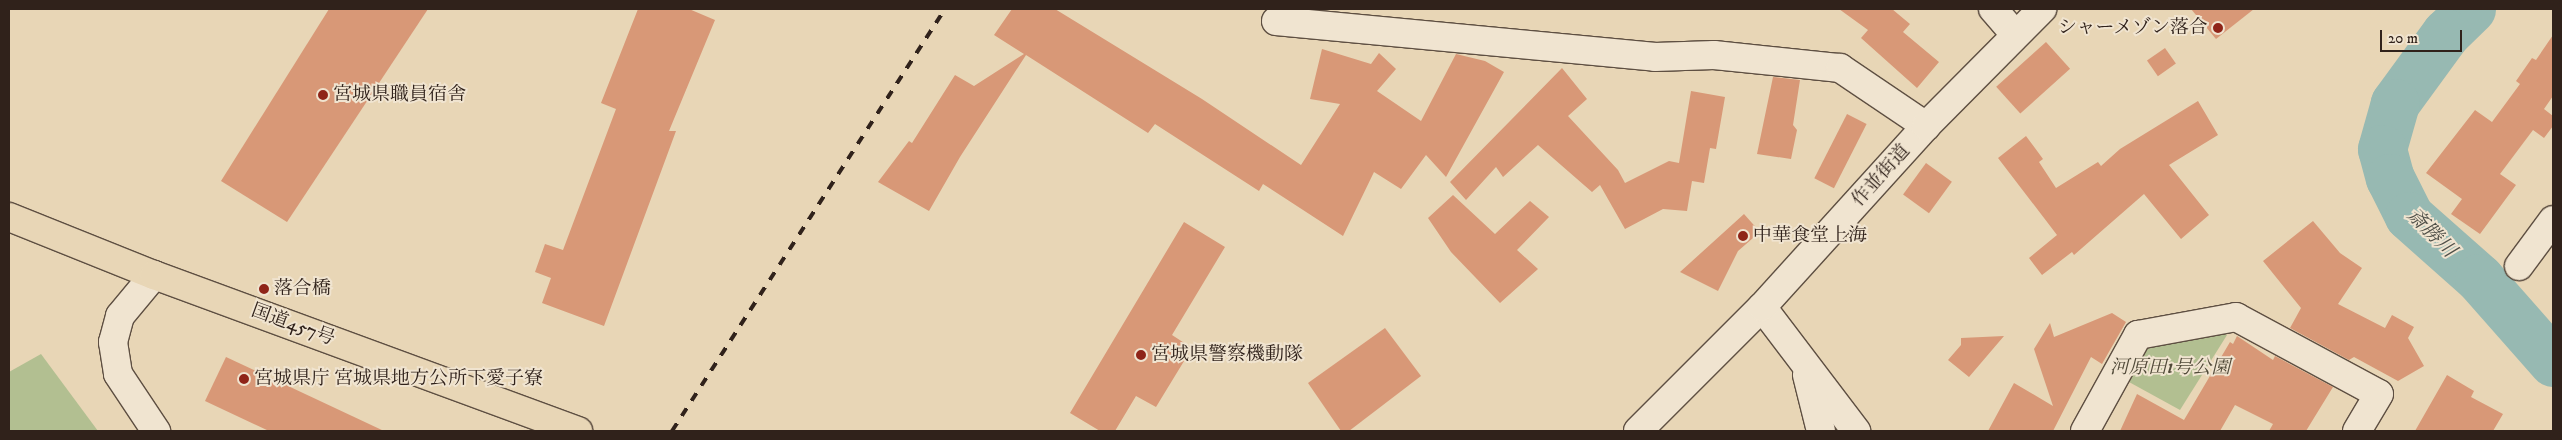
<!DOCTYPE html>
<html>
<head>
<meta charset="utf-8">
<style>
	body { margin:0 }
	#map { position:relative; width:2562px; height:440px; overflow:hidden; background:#e8d6b6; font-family:"IM FELL DW Pica","Noto Serif JP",serif }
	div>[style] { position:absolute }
	.green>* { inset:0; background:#b2bf91 }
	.river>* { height:49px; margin:-24.5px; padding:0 24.5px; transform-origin:24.5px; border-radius:24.5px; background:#97b9b2 }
	.building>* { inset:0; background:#d89877; transform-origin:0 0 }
	.roads { filter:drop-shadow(1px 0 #5e4f42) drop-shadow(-1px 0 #5e4f42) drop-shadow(0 1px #5e4f42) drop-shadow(0 -1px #5e4f42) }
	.street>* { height:28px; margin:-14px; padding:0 14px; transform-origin:14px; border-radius:14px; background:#f0e4d0 }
	.secondary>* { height:28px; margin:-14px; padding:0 14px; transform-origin:14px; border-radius:14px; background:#f0e4d0 }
	.highway>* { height:28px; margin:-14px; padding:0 14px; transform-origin:14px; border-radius:14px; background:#e8d6b6 }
	.rail>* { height:4px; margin-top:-2px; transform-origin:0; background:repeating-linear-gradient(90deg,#30221b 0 9px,transparent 0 18px) }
	.dots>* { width:14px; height:14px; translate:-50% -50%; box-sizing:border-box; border:2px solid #f0e4d0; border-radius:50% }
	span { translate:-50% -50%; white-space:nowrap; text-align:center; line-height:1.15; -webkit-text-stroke:4px #f0e4d0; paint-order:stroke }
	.poi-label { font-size:19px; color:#30221b }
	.right { translate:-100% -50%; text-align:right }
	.left { translate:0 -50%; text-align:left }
	.street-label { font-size:19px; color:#30221b }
	.park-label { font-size:19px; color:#504938; font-style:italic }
	.water-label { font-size:20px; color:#4f4f48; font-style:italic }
	.frame { position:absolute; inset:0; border:10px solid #30221b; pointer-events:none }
	.scale { position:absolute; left:2380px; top:30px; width:82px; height:22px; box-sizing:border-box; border:2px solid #30221b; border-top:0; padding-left:6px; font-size:15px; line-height:18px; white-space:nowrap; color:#30221b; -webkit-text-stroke:4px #f0e4d0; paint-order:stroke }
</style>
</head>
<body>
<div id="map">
	<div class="green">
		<div style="clip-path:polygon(2217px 330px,2227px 335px,2180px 410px,2129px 382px,2151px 339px)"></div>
		<div style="clip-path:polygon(41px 354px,98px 431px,9px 430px,9px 372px)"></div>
	</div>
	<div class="river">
		<div style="left:2471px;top:9px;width:35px;rotate:136deg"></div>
		<div style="left:2446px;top:33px;width:87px;rotate:126.1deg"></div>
		<div style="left:2395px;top:103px;width:48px;rotate:105.8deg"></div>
		<div style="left:2382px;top:149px;width:30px;rotate:75deg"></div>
		<div style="left:2390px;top:178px;width:42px;rotate:63.4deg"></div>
		<div style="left:2409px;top:216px;width:94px;rotate:41.5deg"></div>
		<div style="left:2479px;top:278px;width:112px;rotate:48.6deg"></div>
	</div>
	<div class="building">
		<div style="clip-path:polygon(329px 9px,428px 9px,287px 222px,221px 181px)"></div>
		<div style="clip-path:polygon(638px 9px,689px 9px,715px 20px,669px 131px,676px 131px,604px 326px,542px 303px,551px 278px,535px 272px,545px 244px,563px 250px,616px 109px,601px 103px)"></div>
		<div style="clip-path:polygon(1012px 9px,1055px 9px,1202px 99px,1301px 165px,1340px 104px,1310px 99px,1322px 49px,1371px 64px,1379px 53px,1396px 69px,1377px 91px,1421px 121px,1456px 54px,1485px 61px,1504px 72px,1446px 177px,1426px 155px,1401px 189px,1374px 172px,1343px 236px,1263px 184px,1259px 191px,1155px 124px,1148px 133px,1026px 55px,960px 157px,929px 211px,878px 182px,909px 141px,912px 143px,955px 75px,974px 86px,1024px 54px,994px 35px)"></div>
		<div style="clip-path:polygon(1839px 9px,1892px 9px,1910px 24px,1903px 32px,1939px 62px,1917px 88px,1861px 38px,1868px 30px)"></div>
		<div style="clip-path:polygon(2191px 9px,2254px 9px,2216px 39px)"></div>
		<div style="clip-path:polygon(2553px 35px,2553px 96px,2544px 109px,2553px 116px,2553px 126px,2544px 138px,2533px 130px,2500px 174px,2516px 185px,2480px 234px,2451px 214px,2462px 199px,2426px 173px,2475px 110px,2492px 122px,2520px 84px,2516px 81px,2532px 58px,2536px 60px)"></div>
		<div style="left:2046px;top:42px;width:36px;height:67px;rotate:48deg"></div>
		<div style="left:2165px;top:48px;width:19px;height:22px;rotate:55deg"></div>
		<div style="clip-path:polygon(1562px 68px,1587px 99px,1568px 116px,1618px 170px,1625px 183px,1669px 161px,1679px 163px,1691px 91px,1725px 97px,1716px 149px,1710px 148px,1704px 183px,1692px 181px,1687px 211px,1663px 209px,1625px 229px,1600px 185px,1592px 192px,1538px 145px,1503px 177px,1496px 167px,1466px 200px,1450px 182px)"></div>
		<div style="clip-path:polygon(1773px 77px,1800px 80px,1793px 125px,1797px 130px,1791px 159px,1757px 154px)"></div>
		<div style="clip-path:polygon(2198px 101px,2218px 135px,2169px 165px,2209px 215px,2181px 239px,2144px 194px,2074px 255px,2072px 252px,2042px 275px,2029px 258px,2057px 235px,1998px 158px,2026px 136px,2043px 159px,2039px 162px,2056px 188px,2098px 162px,2101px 166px,2120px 149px)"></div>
		<div style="left:1847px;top:114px;width:22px;height:72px;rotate:27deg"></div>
		<div style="left:1926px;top:163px;width:32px;height:39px;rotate:36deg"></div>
		<div style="clip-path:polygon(1453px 195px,1495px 234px,1530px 201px,1549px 217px,1517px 250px,1538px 269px,1500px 303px,1451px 252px,1428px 218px)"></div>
		<div style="clip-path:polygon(1744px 214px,1760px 232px,1738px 251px,1718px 291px,1680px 272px)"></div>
		<div style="clip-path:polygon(2313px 221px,2340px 253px,2362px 268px,2338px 304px,2385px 328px,2392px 315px,2414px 327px,2408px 338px,2424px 366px,2398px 381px,2354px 357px,2349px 360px,2290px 328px,2301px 308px,2263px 261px)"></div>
		<div style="clip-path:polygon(1184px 222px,1225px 247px,1172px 335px,1192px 348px,1156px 407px,1136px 396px,1115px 431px,1100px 431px,1070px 413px)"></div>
		<div style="clip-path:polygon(2112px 313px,2126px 322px,2102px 364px,2091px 357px,2053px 431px,1988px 431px,2014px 383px,2053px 406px,2034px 349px,2050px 323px,2054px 337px)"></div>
		<div style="clip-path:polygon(1385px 328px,1421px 376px,1349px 431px,1341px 431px,1308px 383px)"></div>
		<div style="clip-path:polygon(2004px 336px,1969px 377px,1948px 360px,1961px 345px,1961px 338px)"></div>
		<div style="clip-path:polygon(2237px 336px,2273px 360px,2275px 356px,2333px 387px,2306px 431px,2269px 431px,2273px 424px,2235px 405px,2220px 431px,2120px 431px,2137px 394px,2184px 420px,2230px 342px,2233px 344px)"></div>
		<div style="clip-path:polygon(226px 357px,384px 431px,269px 431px,205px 401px)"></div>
		<div style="clip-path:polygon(2447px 375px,2474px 391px,2471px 397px,2503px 414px,2493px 431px,2415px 431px)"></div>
	</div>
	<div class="roads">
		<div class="street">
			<div style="left:1993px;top:9px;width:33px;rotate:49deg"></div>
			<div style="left:1276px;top:21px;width:381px;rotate:5.4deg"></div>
			<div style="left:1655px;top:57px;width:59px;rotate:-1.9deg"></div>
			<div style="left:1714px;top:55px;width:127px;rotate:5.9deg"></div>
			<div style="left:1840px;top:68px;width:104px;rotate:34deg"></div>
			<div style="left:2519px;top:266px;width:57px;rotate:-53.5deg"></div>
			<div style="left:1762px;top:307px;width:156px;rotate:52.8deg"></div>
			<div style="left:1807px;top:375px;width:58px;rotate:76deg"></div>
			<div style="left:2085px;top:431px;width:110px;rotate:-61.1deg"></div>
			<div style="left:2138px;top:335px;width:100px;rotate:-10.4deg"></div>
			<div style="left:2236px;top:317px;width:162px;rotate:28.3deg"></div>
			<div style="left:2379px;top:394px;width:43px;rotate:120.7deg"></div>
		</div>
		<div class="secondary">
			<div style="left:154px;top:275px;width:53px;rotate:129.7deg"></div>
			<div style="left:120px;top:316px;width:27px;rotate:105deg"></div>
			<div style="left:113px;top:342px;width:32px;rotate:81deg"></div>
			<div style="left:118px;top:374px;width:69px;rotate:56.3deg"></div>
			<div style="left:1638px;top:431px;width:175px;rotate:-45deg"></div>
			<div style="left:1762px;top:307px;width:244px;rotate:-47.8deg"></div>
			<div style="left:1926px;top:126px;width:165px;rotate:-45.2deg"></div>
		</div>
		<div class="highway">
			<div style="left:9px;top:217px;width:156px;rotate:21.8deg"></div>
			<div style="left:154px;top:275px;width:452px;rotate:20.2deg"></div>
		</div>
	</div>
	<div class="rail">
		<div style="left:672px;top:431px;width:503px;rotate:-57.1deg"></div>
	</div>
	<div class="dots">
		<div style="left:2218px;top:28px;background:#8f2418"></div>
		<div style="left:323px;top:95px;background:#8f2418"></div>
		<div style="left:1743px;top:236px;background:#8f2418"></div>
		<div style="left:264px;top:289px;background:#8f2418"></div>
		<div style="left:1141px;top:355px;background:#8f2418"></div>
		<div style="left:244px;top:379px;background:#8f2418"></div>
	</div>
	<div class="poi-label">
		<span class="right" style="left:2208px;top:28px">シャーメゾン落合</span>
		<span class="left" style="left:333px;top:95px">宮城県職員宿舎</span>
		<span class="left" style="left:1753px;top:236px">中華食堂上海</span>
		<span class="left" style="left:274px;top:289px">落合橋</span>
		<span class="left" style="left:1151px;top:355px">宮城県警察機動隊</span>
		<span class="left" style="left:254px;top:379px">宮城県庁 宮城県地方公所下愛子寮</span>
	</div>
	<div class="street-label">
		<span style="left:1881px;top:176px;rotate:-48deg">作並街道</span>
		<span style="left:293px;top:325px;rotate:20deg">国道457号</span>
	</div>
	<div class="park-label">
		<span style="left:2170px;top:368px">河原田1号公園</span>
	</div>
	<div class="water-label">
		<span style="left:2431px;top:233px;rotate:45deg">斎勝川</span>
	</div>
	<div class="frame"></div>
	<div class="scale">20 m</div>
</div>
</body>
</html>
